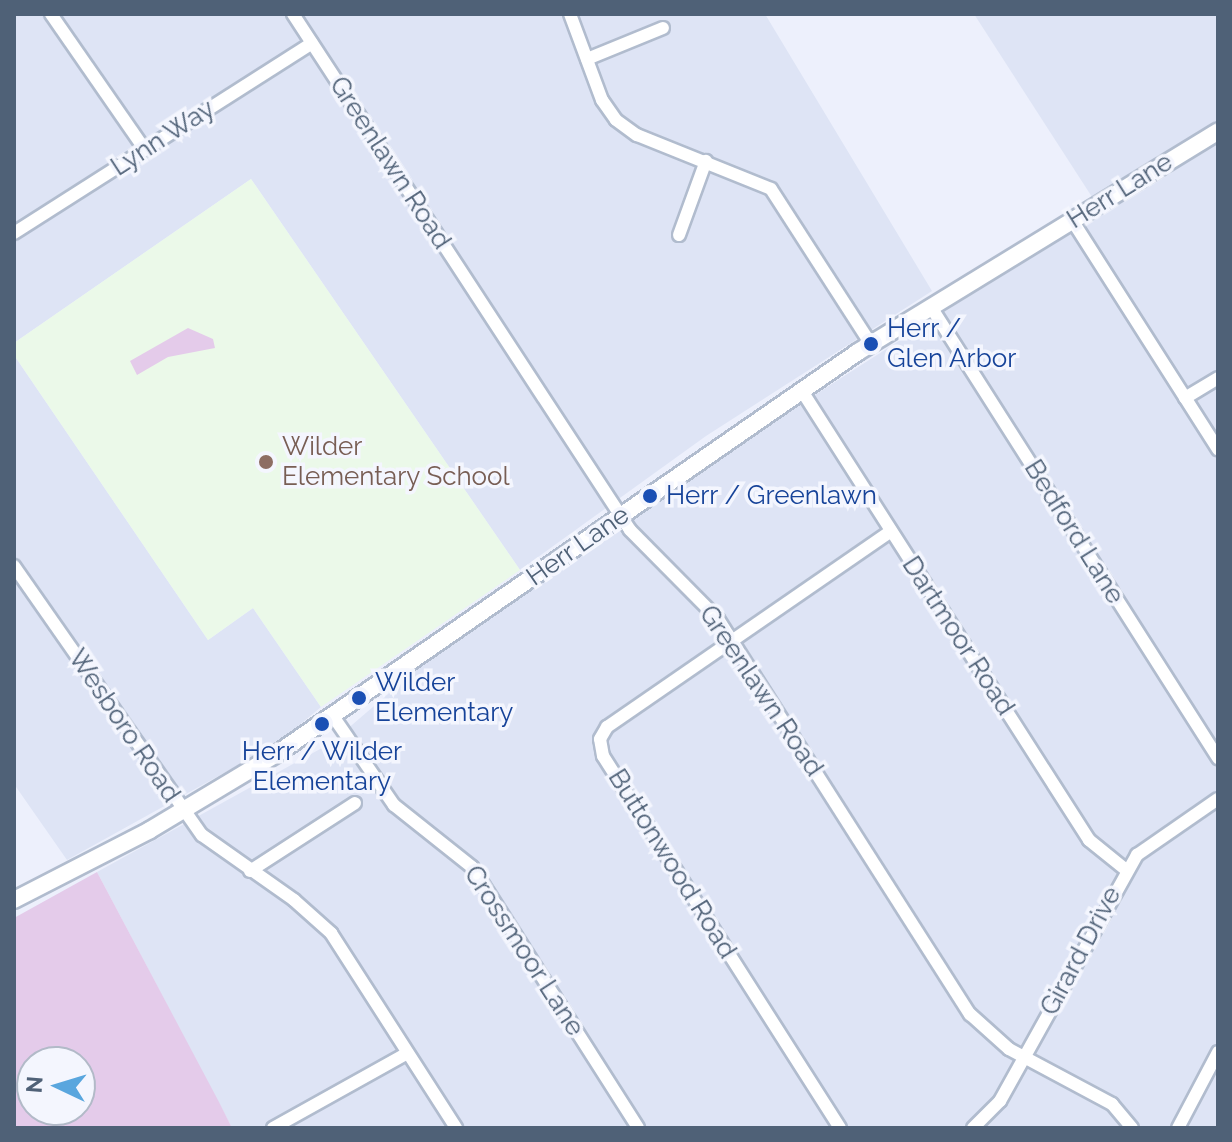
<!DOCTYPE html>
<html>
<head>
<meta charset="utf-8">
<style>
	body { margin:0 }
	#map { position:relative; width:1232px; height:1142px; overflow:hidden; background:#edf0fc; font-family:Raleway,sans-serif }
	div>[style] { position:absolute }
	.residential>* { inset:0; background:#dee4f5 }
	.education>* { inset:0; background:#ebf9e9 }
	.green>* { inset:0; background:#e4cbea }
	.roads { filter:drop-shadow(2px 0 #b1bcce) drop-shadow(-2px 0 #b1bcce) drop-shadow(0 2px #b1bcce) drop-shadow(0 -2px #b1bcce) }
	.minor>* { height:12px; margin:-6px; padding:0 6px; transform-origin:6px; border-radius:6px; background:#fff }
	.secondary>* { height:16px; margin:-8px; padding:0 8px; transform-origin:8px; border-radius:8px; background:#fff }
	.dots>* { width:22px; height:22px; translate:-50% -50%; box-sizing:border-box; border:4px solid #f4f6fe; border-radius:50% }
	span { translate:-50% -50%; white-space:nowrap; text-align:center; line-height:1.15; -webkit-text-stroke:7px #f4f6fe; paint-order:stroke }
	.street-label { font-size:26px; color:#4f6177 }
	.transit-label { font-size:26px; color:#164399 }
	.left { translate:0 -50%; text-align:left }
	.education-label { font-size:26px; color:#785e54 }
	.frame { position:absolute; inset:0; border:16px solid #4f6177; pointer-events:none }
	.north { position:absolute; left:16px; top:1046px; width:80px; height:80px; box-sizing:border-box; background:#f4f6fe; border:2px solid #b2bac8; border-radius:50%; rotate:274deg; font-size:22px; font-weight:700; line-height:32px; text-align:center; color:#4f6177 }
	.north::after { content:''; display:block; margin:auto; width:28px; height:36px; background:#59a6de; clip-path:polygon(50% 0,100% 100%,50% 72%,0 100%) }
</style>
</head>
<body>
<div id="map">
	<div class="residential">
		<div style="clip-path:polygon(14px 14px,765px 14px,932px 291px,706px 436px,520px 570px,251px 179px,14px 343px)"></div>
		<div style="clip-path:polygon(974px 14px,1218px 14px,1218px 121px,1092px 197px)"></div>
		<div style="clip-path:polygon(1218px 136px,1218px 1128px,232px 1128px,97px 872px,331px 743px,438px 651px,743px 441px)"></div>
		<div style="clip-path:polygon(14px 355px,208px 640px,253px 608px,321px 707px,278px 743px,67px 860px,14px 784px)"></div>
	</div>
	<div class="education">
		<div style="clip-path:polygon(251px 179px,520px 570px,321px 707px,253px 608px,208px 640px,14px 355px,14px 343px)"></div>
	</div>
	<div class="green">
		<div style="clip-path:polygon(188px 328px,213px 339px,215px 348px,168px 357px,137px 375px,130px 361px)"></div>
		<div style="clip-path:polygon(evenodd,97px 872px,219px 1102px,232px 1128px,14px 1128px,14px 918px,97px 872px,32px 1062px,80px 1062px,80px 1110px,32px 1110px,32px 1062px)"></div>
	</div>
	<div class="roads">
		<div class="minor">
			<div style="left:51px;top:14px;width:165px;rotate:55.3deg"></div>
			<div style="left:293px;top:14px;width:616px;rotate:56.85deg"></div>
			<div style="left:630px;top:530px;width:125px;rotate:45.3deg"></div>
			<div style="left:718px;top:619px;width:469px;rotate:57.5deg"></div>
			<div style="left:970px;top:1014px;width:52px;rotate:41.9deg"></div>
			<div style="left:1009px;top:1049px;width:117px;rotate:28.1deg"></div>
			<div style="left:1112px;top:1104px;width:31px;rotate:50deg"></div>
			<div style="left:570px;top:14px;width:92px;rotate:69.6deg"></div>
			<div style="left:602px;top:100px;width:24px;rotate:55deg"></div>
			<div style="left:616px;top:120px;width:26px;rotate:36deg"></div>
			<div style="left:637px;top:135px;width:144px;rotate:21.9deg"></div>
			<div style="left:771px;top:189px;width:184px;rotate:57.2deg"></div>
			<div style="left:587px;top:59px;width:82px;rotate:-22.2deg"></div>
			<div style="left:1072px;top:220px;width:272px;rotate:57.5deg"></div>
			<div style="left:14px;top:233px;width:353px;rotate:-32.5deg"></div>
			<div style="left:679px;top:235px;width:79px;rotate:-70deg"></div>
			<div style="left:931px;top:307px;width:535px;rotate:57.53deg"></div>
			<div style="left:802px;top:391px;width:533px;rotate:57.41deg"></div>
			<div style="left:1089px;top:840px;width:48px;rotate:39deg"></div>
			<div style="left:1185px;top:398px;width:39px;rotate:-31deg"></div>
			<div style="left:14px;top:566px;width:328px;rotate:55.1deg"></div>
			<div style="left:202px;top:835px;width:113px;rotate:35.2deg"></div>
			<div style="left:294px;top:900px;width:50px;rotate:41.7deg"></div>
			<div style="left:331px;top:933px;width:232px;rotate:57.3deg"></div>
			<div style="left:333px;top:716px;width:108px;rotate:55.6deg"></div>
			<div style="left:394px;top:805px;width:100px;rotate:38.5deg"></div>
			<div style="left:472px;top:867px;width:309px;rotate:57.5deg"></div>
			<div style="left:250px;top:871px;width:125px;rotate:-32.9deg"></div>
			<div style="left:273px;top:1128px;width:154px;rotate:-29.1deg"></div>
			<div style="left:840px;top:1128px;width:441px;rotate:-122.5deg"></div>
			<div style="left:603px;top:756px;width:17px;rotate:-100deg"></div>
			<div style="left:600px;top:739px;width:14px;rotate:-60deg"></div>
			<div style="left:607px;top:727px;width:345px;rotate:-34.6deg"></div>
			<div style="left:973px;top:1128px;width:38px;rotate:-45deg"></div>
			<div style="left:1000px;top:1101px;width:282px;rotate:-60.9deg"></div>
			<div style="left:1137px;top:855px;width:98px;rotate:-34.7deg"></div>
			<div style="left:1178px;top:1128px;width:86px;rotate:-62.2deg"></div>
		</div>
		<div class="secondary">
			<div style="left:14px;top:900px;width:153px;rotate:-27.2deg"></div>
			<div style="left:150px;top:830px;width:149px;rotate:-31deg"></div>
			<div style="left:278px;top:753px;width:705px;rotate:-34.66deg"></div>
			<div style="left:858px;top:352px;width:422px;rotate:-31.5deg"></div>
		</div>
	</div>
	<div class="dots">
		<div style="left:871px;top:344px;background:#1a4fb4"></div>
		<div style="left:266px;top:462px;background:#8d6e63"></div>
		<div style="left:650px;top:496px;background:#1a4fb4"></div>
		<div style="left:359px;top:698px;background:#1a4fb4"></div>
		<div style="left:322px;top:724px;background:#1a4fb4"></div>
	</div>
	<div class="street-label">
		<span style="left:163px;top:138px;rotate:-33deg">Lynn Way</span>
		<span style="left:390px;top:163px;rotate:57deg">Greenlawn Road</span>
		<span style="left:1120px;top:191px;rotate:-32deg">Herr Lane</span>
		<span style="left:1074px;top:532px;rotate:58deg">Bedford Lane</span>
		<span style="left:578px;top:546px;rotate:-35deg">Herr Lane</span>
		<span style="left:958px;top:636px;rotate:57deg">Dartmoor Road</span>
		<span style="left:761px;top:691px;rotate:56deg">Greenlawn Road</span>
		<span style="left:124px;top:726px;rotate:56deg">Wesboro Road</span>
		<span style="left:672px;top:864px;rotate:58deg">Buttonwood Road</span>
		<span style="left:524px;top:951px;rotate:57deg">Crossmoor Lane</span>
		<span style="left:1081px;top:951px;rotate:-62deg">Girard Drive</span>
	</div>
	<div class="transit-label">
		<span class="left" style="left:887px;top:344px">Herr /<br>Glen Arbor</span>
		<span class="left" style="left:666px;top:496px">Herr / Greenlawn</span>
		<span class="left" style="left:375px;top:698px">Wilder<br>Elementary</span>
		<span style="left:322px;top:767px">Herr / Wilder<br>Elementary</span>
	</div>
	<div class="education-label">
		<span class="left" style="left:282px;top:462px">Wilder<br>Elementary School</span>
	</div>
	<div class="frame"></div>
	<div class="north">N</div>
</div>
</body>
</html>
